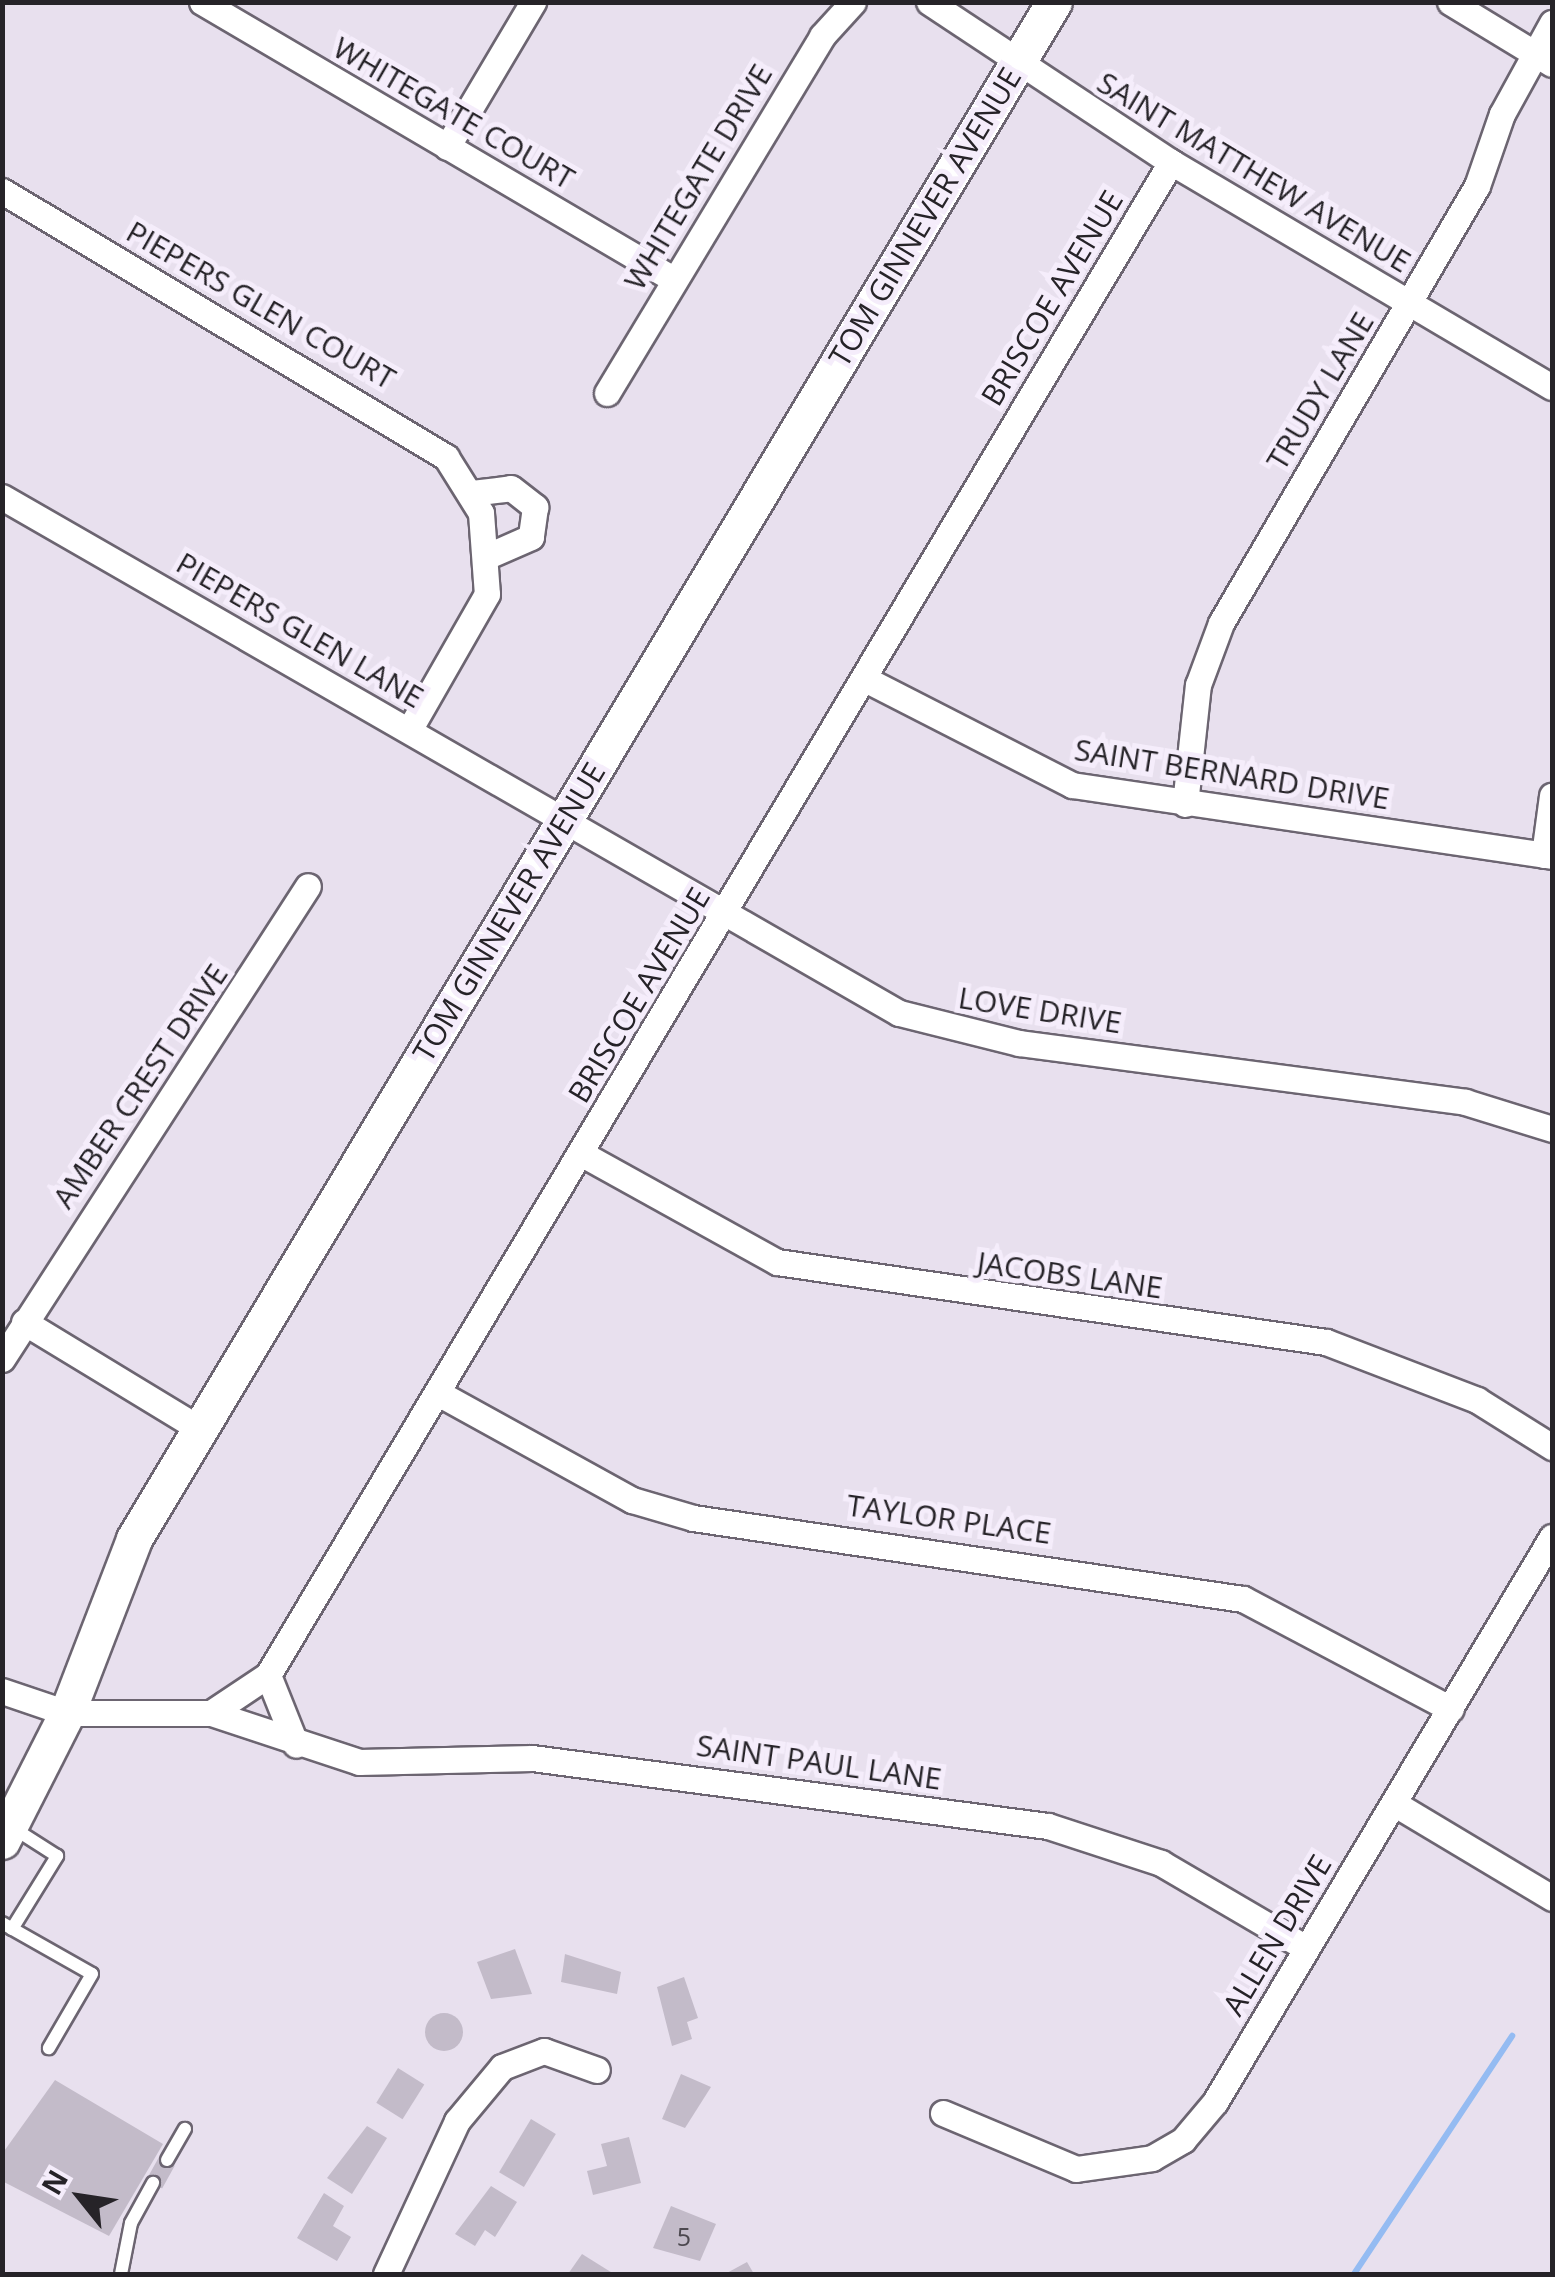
<!DOCTYPE html>
<html>
<head>
<meta charset="utf-8">
<style>
	body { margin:0 }
	#map { position:relative; width:1555px; height:2277px; overflow:hidden; background:#e8e0ee; font-family:"Open Sans",sans-serif }
	div>[style] { position:absolute }
	.stream>* { height:6px; margin:-3px; padding:0 3px; transform-origin:3px; border-radius:3px; background:#94bbf2 }
	.building>* { inset:0; background:#c3bbc9; transform-origin:0 0 }
	.round { border-radius:50% }
	.roads { filter:drop-shadow(2px 0 #6c6571) drop-shadow(-2px 0 #6c6571) drop-shadow(0 2px #6c6571) drop-shadow(0 -2px #6c6571) }
	.lane>* { height:12px; margin:-6px; padding:0 6px; transform-origin:6px; border-radius:6px; background:#fff }
	.street>* { height:25px; margin:-12.5px; padding:0 12.5px; transform-origin:12.5px; border-radius:12.5px; background:#fff }
	.secondary>* { height:35px; margin:-17.5px; padding:0 17.5px; transform-origin:17.5px; border-radius:17.5px; background:#fff }
	span { translate:-50% -50%; white-space:nowrap; text-align:center; line-height:1.15; -webkit-text-stroke:10px #f5edfb; paint-order:stroke }
	.number-label { font-size:25px; color:#4d4950 }
	.number-label span { -webkit-text-stroke-width:0 }
	.street-label { font-size:30px; color:#262328 }
	.frame { position:absolute; inset:0; border:5px solid #262328; pointer-events:none }
	.north { position:absolute; left:30px; top:2147px; width:100px; height:100px; -webkit-text-stroke:8px #f5edfb; paint-order:stroke; rotate:300deg; font-size:28px; font-weight:700; line-height:40px; text-align:center; color:#262328 }
	.north::after { content:''; display:block; margin:auto; width:35px; height:45px; background:#262328; clip-path:polygon(50% 0,100% 100%,50% 72%,0 100%) }
</style>
</head>
<body>
<div id="map">
	<div class="stream">
		<div style="left:1354px;top:2274px;width:286px;rotate:-56.4deg"></div>
	</div>
	<div class="building">
		<div style="clip-path:polygon(515px 1949px,532px 1994px,491px 1999px,477px 1962px)"></div>
		<div style="clip-path:polygon(565px 1954px,621px 1972px,617px 1994px,561px 1982px)"></div>
		<div style="clip-path:polygon(684px 1977px,698px 2018px,687px 2022px,692px 2039px,672px 2046px,657px 1987px)"></div>
		<div class="round" style="left:425px;top:2013px;width:38px;height:38px"></div>
		<div style="left:398px;top:2068px;width:31px;height:41px;rotate:32deg"></div>
		<div style="clip-path:polygon(681px 2074px,711px 2087px,685px 2128px,662px 2119px)"></div>
		<div style="clip-path:polygon(55px 2080px,163px 2144px,109px 2236px,2px 2181px,2px 2154px)"></div>
		<div style="left:531px;top:2119px;width:29px;height:62px;rotate:31deg"></div>
		<div style="clip-path:polygon(367px 2126px,387px 2138px,352px 2194px,327px 2178px)"></div>
		<div style="clip-path:polygon(629px 2137px,641px 2183px,593px 2195px,587px 2171px,607px 2166px,601px 2144px)"></div>
		<div style="left:159px;top:2157px;width:18px;height:26px;rotate:29deg"></div>
		<div style="clip-path:polygon(491px 2186px,517px 2202px,495px 2237px,485px 2230px,475px 2246px,455px 2234px)"></div>
		<div style="clip-path:polygon(324px 2193px,344px 2206px,333px 2226px,351px 2237px,337px 2261px,297px 2238px)"></div>
		<div style="clip-path:polygon(671px 2206px,716px 2224px,700px 2261px,653px 2248px)"></div>
		<div style="clip-path:polygon(582px 2254px,614px 2274px,568px 2274px)"></div>
		<div style="clip-path:polygon(747px 2262px,754px 2274px,725px 2274px)"></div>
	</div>
	<div class="roads">
		<div class="lane">
			<div style="left:2px;top:1923px;width:103px;rotate:29.5deg"></div>
			<div style="left:92px;top:1974px;width:86px;rotate:120.2deg"></div>
			<div style="left:12px;top:1929px;width:86px;rotate:-58.3deg"></div>
			<div style="left:57px;top:1856px;width:52px;rotate:-147.5deg"></div>
			<div style="left:167px;top:2160px;width:36px;rotate:-60deg"></div>
			<div style="left:121px;top:2274px;width:52px;rotate:-78.9deg"></div>
			<div style="left:131px;top:2223px;width:46px;rotate:-61.2deg"></div>
		</div>
		<div class="street">
			<div style="left:202px;top:2px;width:546px;rotate:30.46deg"></div>
			<div style="left:929px;top:2px;width:290px;rotate:33.5deg"></div>
			<div style="left:1171px;top:162px;width:442px;rotate:30.6deg"></div>
			<div style="left:1450px;top:2px;width:119px;rotate:31.3deg"></div>
			<div style="left:447px;top:147px;width:169px;rotate:-59.3deg"></div>
			<div style="left:2px;top:191px;width:518px;rotate:30.93deg"></div>
			<div style="left:446px;top:457px;width:66px;rotate:58deg"></div>
			<div style="left:481px;top:513px;width:81px;rotate:85.8deg"></div>
			<div style="left:487px;top:594px;width:157px;rotate:119.8deg"></div>
			<div style="left:607px;top:393px;width:417px;rotate:-58.9deg"></div>
			<div style="left:822px;top:36px;width:46px;rotate:-47.6deg"></div>
			<div style="left:472px;top:493px;width:39px;rotate:-7deg"></div>
			<div style="left:511px;top:488px;width:31px;rotate:38deg"></div>
			<div style="left:535px;top:507px;width:30px;rotate:98deg"></div>
			<div style="left:531px;top:537px;width:45px;rotate:156.3deg"></div>
			<div style="left:2px;top:497px;width:1035px;rotate:29.91deg"></div>
			<div style="left:899px;top:1013px;width:124px;rotate:14deg"></div>
			<div style="left:1019px;top:1043px;width:450px;rotate:7.5deg"></div>
			<div style="left:1465px;top:1102px;width:91px;rotate:17.2deg"></div>
			<div style="left:865px;top:679px;width:233px;rotate:27.1deg"></div>
			<div style="left:1072px;top:785px;width:485px;rotate:8.4deg"></div>
			<div style="left:1185px;top:804px;width:120px;rotate:-83.8deg"></div>
			<div style="left:1198px;top:685px;width:66px;rotate:-69.6deg"></div>
			<div style="left:1221px;top:623px;width:506px;rotate:-59.64deg"></div>
			<div style="left:1477px;top:186px;width:76px;rotate:-70.9deg"></div>
			<div style="left:1502px;top:114px;width:104px;rotate:-61.2deg"></div>
			<div style="left:1544px;top:855px;width:60px;rotate:-82.3deg"></div>
			<div style="left:582px;top:1154px;width:223px;rotate:29deg"></div>
			<div style="left:777px;top:1262px;width:555px;rotate:8.29deg"></div>
			<div style="left:1326px;top:1342px;width:162px;rotate:21deg"></div>
			<div style="left:1477px;top:1400px;width:89px;rotate:32.1deg"></div>
			<div style="left:24px;top:1322px;width:206px;rotate:31.3deg"></div>
			<div style="left:2px;top:1359px;width:563px;rotate:-57.1deg"></div>
			<div style="left:438px;top:1393px;width:222px;rotate:28.9deg"></div>
			<div style="left:632px;top:1500px;width:64px;rotate:16.4deg"></div>
			<div style="left:693px;top:1518px;width:556px;rotate:8.38deg"></div>
			<div style="left:1243px;top:1599px;width:235px;rotate:27.9deg"></div>
			<div style="left:268px;top:1675px;width:75px;rotate:68.2deg"></div>
			<div style="left:2px;top:1691px;width:69px;rotate:18.7deg"></div>
			<div style="left:67px;top:1713px;width:144px"></div>
			<div style="left:211px;top:1713px;width:69px;rotate:-33.7deg"></div>
			<div style="left:268px;top:1675px;width:1762px;rotate:-59.17deg"></div>
			<div style="left:211px;top:1713px;width:156px;rotate:18.3deg"></div>
			<div style="left:359px;top:1762px;width:173px;rotate:-1.3deg"></div>
			<div style="left:532px;top:1758px;width:520px;rotate:7.51deg"></div>
			<div style="left:1048px;top:1826px;width:119px;rotate:18.1deg"></div>
			<div style="left:1161px;top:1863px;width:168px;rotate:30.4deg"></div>
			<div style="left:1395px;top:1804px;width:183px;rotate:30.9deg"></div>
			<div style="left:943px;top:2113px;width:144px;rotate:22.8deg"></div>
			<div style="left:1076px;top:2169px;width:77px;rotate:-8.2deg"></div>
			<div style="left:1152px;top:2158px;width:36px;rotate:-30deg"></div>
			<div style="left:1183px;top:2140px;width:50px;rotate:-49.9deg"></div>
			<div style="left:1215px;top:2102px;width:658px;rotate:-59.19deg"></div>
			<div style="left:386px;top:2274px;width:169px;rotate:-65.1deg"></div>
			<div style="left:457px;top:2121px;width:70px;rotate:-50.2deg"></div>
			<div style="left:502px;top:2067px;width:45px;rotate:-20.9deg"></div>
			<div style="left:544px;top:2051px;width:56px;rotate:19.7deg"></div>
		</div>
		<div class="secondary">
			<div style="left:2px;top:1841px;width:144px;rotate:-63.1deg"></div>
			<div style="left:67px;top:1713px;width:186px;rotate:-68.9deg"></div>
			<div style="left:134px;top:1539px;width:1791px;rotate:-59.1deg"></div>
		</div>
	</div>
	<div class="number-label">
		<span style="left:684px;top:2236px">5</span>
	</div>
	<div class="street-label">
		<span style="left:454px;top:113px;rotate:30deg">WHITEGATE COURT</span>
		<span style="left:1254px;top:172px;rotate:31deg">SAINT MATTHEW AVENUE</span>
		<span style="left:698px;top:177px;rotate:-59deg">WHITEGATE DRIVE</span>
		<span style="left:925px;top:217px;rotate:-59deg">TOM GINNEVER AVENUE</span>
		<span style="left:1052px;top:298px;rotate:-59deg">BRISCOE AVENUE</span>
		<span style="left:261px;top:305px;rotate:30deg">PIEPERS GLEN COURT</span>
		<span style="left:1320px;top:391px;rotate:-59deg">TRUDY LANE</span>
		<span style="left:300px;top:630px;rotate:30deg">PIEPERS GLEN LANE</span>
		<span style="left:1232px;top:774px;rotate:9deg">SAINT BERNARD DRIVE</span>
		<span style="left:509px;top:912px;rotate:-59deg">TOM GINNEVER AVENUE</span>
		<span style="left:639px;top:995px;rotate:-59deg">BRISCOE AVENUE</span>
		<span style="left:1040px;top:1010px;rotate:9deg">LOVE DRIVE</span>
		<span style="left:140px;top:1086px;rotate:-56deg">AMBER CREST DRIVE</span>
		<span style="left:1070px;top:1275px;rotate:8deg">JACOBS LANE</span>
		<span style="left:949px;top:1519px;rotate:8deg">TAYLOR PLACE</span>
		<span style="left:819px;top:1762px;rotate:8deg">SAINT PAUL LANE</span>
		<span style="left:1277px;top:1935px;rotate:-59deg">ALLEN DRIVE</span>
	</div>
	<div class="frame"></div>
	<div class="north">N</div>
</div>
</body>
</html>
